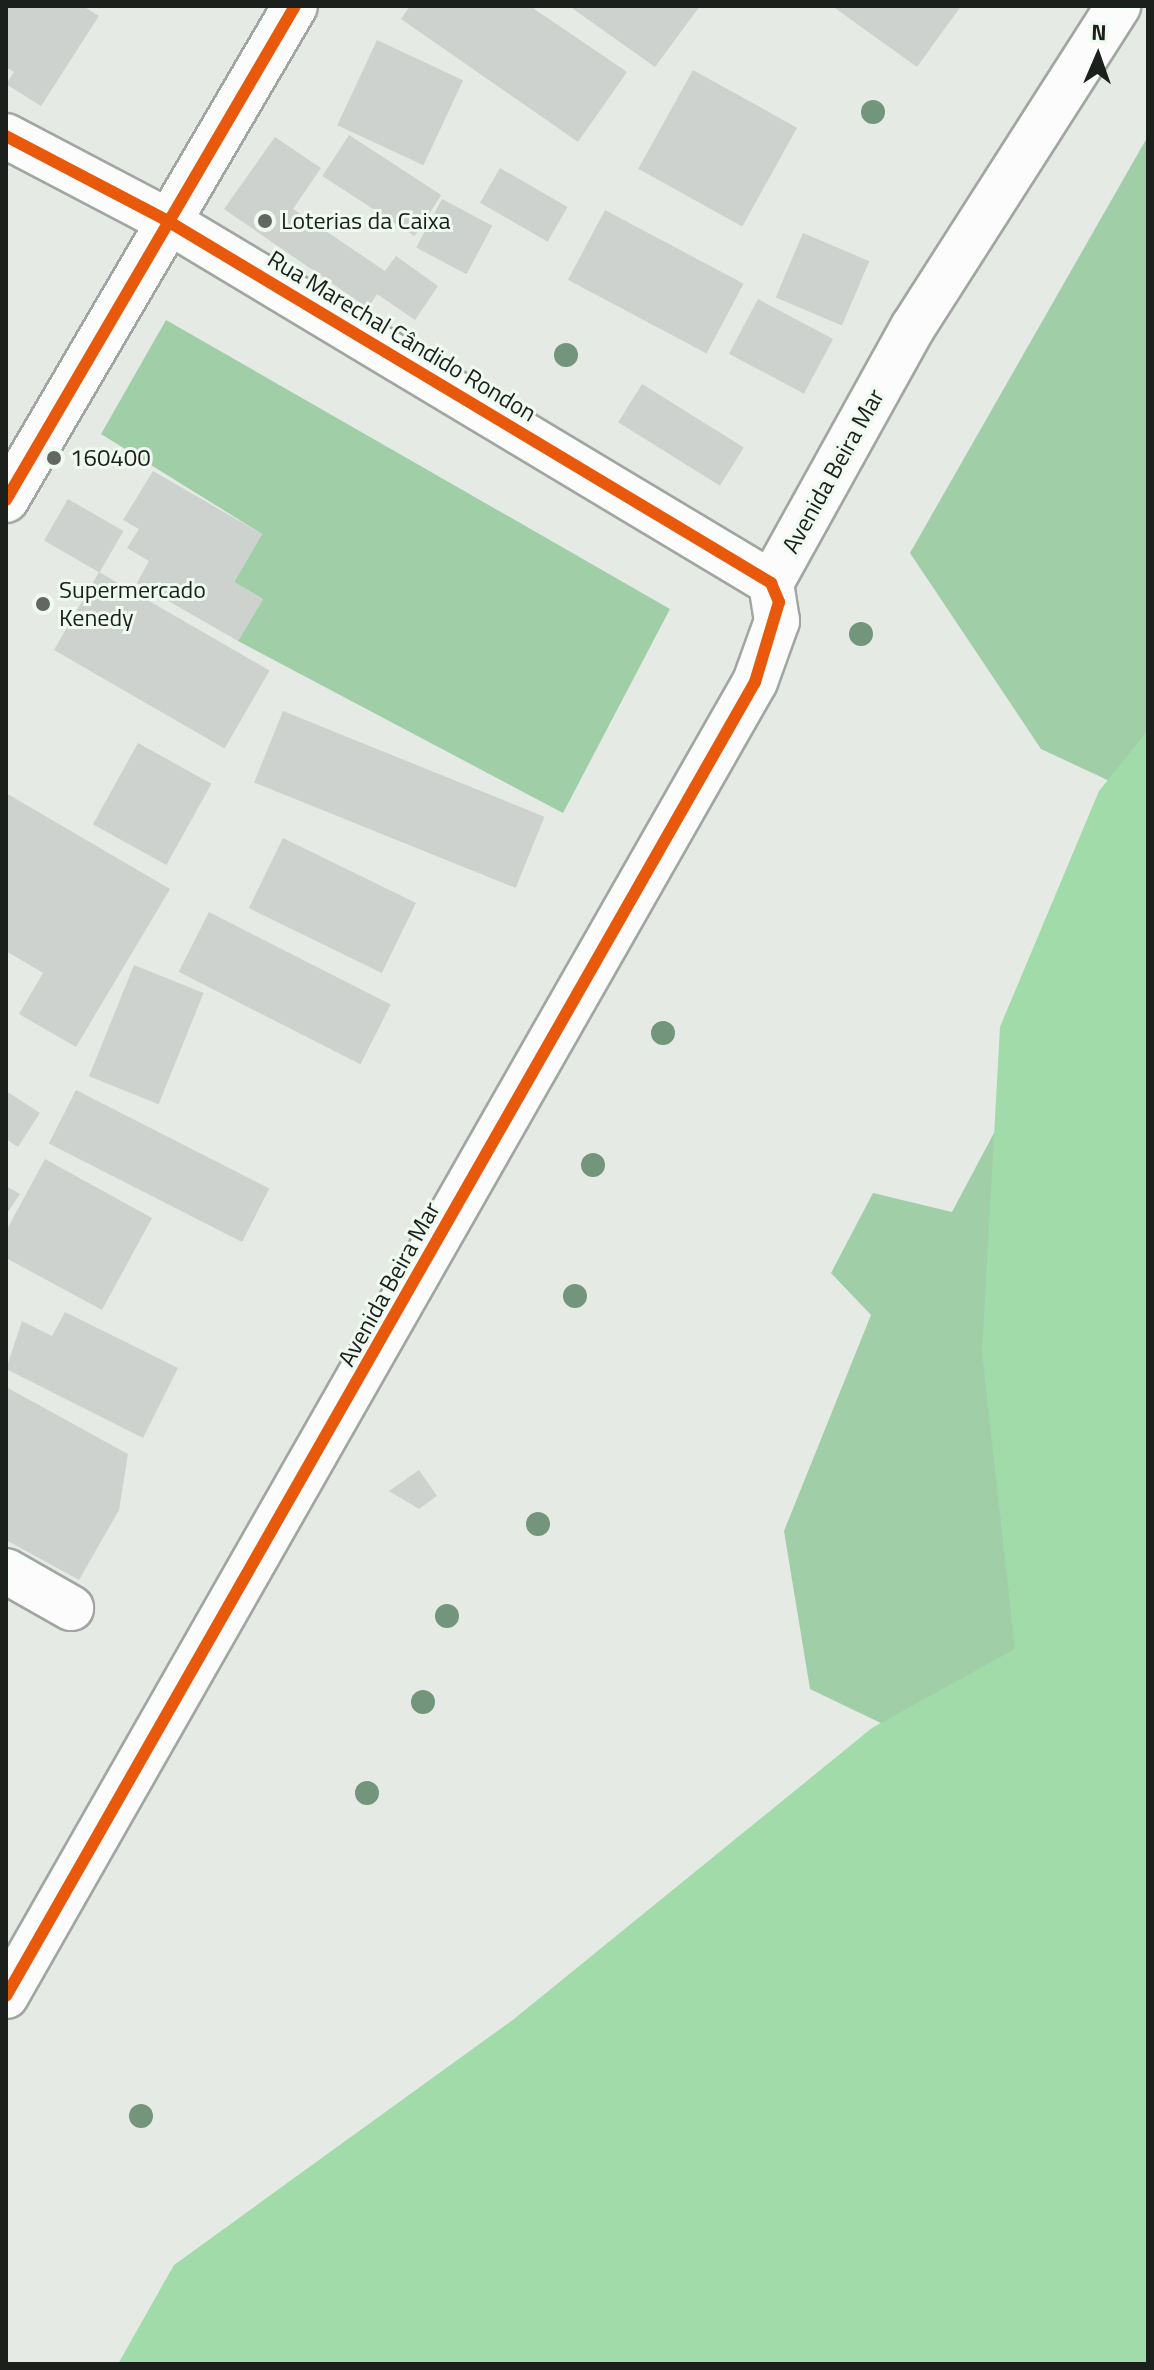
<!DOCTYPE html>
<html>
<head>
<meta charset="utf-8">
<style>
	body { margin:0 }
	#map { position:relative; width:1154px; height:2370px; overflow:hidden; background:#e5eae5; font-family:"Titillium Web",sans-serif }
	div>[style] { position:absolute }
	.forest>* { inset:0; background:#a0cfa7 }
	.water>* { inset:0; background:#a0dba9 }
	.building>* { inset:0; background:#cdd2ce; transform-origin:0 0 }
	.roads { filter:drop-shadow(2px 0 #a2a6a2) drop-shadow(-2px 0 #a2a6a2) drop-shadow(0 2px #a2a6a2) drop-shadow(0 -2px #a2a6a2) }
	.minor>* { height:44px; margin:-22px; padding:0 22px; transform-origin:22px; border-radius:22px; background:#fbfcfb }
	.primary>* { height:44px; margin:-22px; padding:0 22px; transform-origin:22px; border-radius:22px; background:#fbfcfb }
	.cycleway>* { height:12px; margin:-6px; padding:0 6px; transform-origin:6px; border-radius:6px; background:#e8590c }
	.trees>* { width:24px; height:24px; margin:-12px; border-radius:50%; background:#73957b }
	.dots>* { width:22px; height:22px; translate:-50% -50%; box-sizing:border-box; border:4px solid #effaf0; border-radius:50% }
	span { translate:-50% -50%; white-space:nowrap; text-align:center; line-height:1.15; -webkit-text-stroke:6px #effaf0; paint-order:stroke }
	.poi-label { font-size:24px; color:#1c201d }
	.left { translate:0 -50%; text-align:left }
	.street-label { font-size:24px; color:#1c201d }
	.frame { position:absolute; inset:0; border:8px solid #1c201d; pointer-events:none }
	.north { position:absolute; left:1058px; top:16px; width:80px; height:80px; -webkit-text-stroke:6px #effaf0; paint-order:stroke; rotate:2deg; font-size:22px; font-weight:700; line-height:32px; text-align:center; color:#1c201d }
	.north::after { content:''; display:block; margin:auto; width:28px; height:36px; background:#1c201d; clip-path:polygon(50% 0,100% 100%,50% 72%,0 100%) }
</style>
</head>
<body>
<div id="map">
	<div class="forest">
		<div style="clip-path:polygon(1148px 136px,1148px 799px,1041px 749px,910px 553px)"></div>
		<div style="clip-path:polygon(166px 320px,670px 609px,563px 813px,238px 641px,263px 599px,234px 582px,262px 534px,101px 434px)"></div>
		<div style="clip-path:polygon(1054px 1020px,1148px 1620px,939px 1751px,810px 1689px,784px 1531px,871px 1315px,831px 1273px,873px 1193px,952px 1212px)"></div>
	</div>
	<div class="water">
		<div style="clip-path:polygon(1148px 730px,1148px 2364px,118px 2364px,174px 2265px,514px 2019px,872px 1728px,1015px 1649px,982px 1353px,1000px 1027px,1099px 791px)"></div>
	</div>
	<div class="building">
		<div style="clip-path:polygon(6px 6px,83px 6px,99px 16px,41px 106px,6px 84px,14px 72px,6px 67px)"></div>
		<div style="clip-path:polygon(410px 6px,530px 6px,627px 72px,578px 142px,401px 19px)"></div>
		<div style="clip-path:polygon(569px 6px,700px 6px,655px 67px)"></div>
		<div style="clip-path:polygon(832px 6px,961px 6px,917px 67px)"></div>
		<div style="left:377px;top:40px;width:95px;height:94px;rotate:25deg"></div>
		<div style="left:693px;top:70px;width:119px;height:113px;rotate:29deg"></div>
		<div style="left:349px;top:135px;width:110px;height:49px;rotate:33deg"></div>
		<div style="clip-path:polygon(275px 137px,321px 168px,293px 209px,385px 271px,396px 256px,438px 286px,415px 320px,377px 294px,368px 308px,224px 209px)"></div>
		<div style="left:500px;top:168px;width:78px;height:40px;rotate:30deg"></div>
		<div style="left:442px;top:199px;width:57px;height:55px;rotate:28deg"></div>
		<div style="left:605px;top:210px;width:157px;height:79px;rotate:28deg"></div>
		<div style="left:803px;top:233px;width:72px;height:70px;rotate:23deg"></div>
		<div style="left:758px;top:299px;width:85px;height:62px;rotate:28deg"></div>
		<div style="left:642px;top:384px;width:120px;height:45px;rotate:32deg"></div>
		<div style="clip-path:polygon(153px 471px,262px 534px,234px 582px,263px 599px,238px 641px,137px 583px,149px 561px,127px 548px,139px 529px,123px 520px)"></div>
		<div style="left:68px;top:499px;width:64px;height:48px;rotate:30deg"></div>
		<div style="left:99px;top:572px;width:197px;height:90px;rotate:30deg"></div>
		<div style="left:283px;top:711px;width:282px;height:77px;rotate:22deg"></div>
		<div style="left:138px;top:743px;width:84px;height:93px;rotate:29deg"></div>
		<div style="clip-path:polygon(6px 793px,170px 889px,76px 1047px,19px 1014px,43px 973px,6px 951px)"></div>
		<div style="left:283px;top:838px;width:148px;height:78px;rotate:26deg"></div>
		<div style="left:209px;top:912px;width:204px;height:67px;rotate:27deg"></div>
		<div style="left:134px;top:965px;width:75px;height:120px;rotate:22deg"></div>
		<div style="left:76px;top:1090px;width:217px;height:60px;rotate:27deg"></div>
		<div style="clip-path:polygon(6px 1091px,40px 1113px,18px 1147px,6px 1139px)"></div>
		<div style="clip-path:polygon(45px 1159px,152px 1218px,102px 1310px,6px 1258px,6px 1231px)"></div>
		<div style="clip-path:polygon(6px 1186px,20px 1194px,6px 1215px)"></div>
		<div style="clip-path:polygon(65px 1312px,178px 1368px,143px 1438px,6px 1369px,22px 1321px,52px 1336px)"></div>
		<div style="clip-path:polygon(6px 1387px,128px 1454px,119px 1510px,79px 1580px,6px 1540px)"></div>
		<div style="clip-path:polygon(419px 1470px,437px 1496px,419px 1509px,389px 1491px)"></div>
	</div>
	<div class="roads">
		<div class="minor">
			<div style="left:6px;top:136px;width:181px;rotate:27.7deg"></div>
			<div style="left:166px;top:220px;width:706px;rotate:30.96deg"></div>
			<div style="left:771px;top:583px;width:293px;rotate:-61deg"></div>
			<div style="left:913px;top:327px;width:381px;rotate:-57.4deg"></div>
			<div style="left:6px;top:1571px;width:75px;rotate:29.6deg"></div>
			<div style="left:6px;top:1996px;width:1512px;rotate:-60.32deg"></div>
			<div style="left:755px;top:682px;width:65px;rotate:-70.2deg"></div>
			<div style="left:777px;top:621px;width:38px;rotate:-99deg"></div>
		</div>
		<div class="primary">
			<div style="left:6px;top:500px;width:572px;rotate:-59.67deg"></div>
		</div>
	</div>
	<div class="cycleway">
		<div style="left:6px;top:136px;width:181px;rotate:27.7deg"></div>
		<div style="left:166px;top:220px;width:706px;rotate:30.96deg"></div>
		<div style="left:771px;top:583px;width:21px;rotate:67deg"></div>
		<div style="left:779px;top:602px;width:84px;rotate:106.7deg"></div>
		<div style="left:755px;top:682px;width:1512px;rotate:119.68deg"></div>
		<div style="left:6px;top:500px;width:572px;rotate:-59.67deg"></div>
	</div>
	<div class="trees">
		<div style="left:873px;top:112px"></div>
		<div style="left:566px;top:355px"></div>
		<div style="left:861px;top:634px"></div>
		<div style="left:663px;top:1033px"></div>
		<div style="left:593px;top:1165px"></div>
		<div style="left:575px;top:1296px"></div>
		<div style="left:538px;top:1524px"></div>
		<div style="left:447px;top:1616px"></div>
		<div style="left:423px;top:1702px"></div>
		<div style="left:367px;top:1793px"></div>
		<div style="left:141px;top:2116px"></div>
	</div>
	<div class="dots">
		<div style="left:265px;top:221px;background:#626763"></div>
		<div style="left:54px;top:458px;background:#626763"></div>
		<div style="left:43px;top:604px;background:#626763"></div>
	</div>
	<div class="poi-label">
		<span class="left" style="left:281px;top:221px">Loterias da Caixa</span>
		<span class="left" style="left:70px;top:458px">160400</span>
		<span class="left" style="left:59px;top:604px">Supermercado<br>Kenedy</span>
	</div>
	<div class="street-label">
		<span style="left:402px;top:336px;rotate:31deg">Rua Marechal Cândido Rondon</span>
		<span style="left:833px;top:471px;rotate:-61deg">Avenida Beira Mar</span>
		<span style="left:389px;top:1284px;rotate:-61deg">Avenida Beira Mar</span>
	</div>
	<div class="frame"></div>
	<div class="north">N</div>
</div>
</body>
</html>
